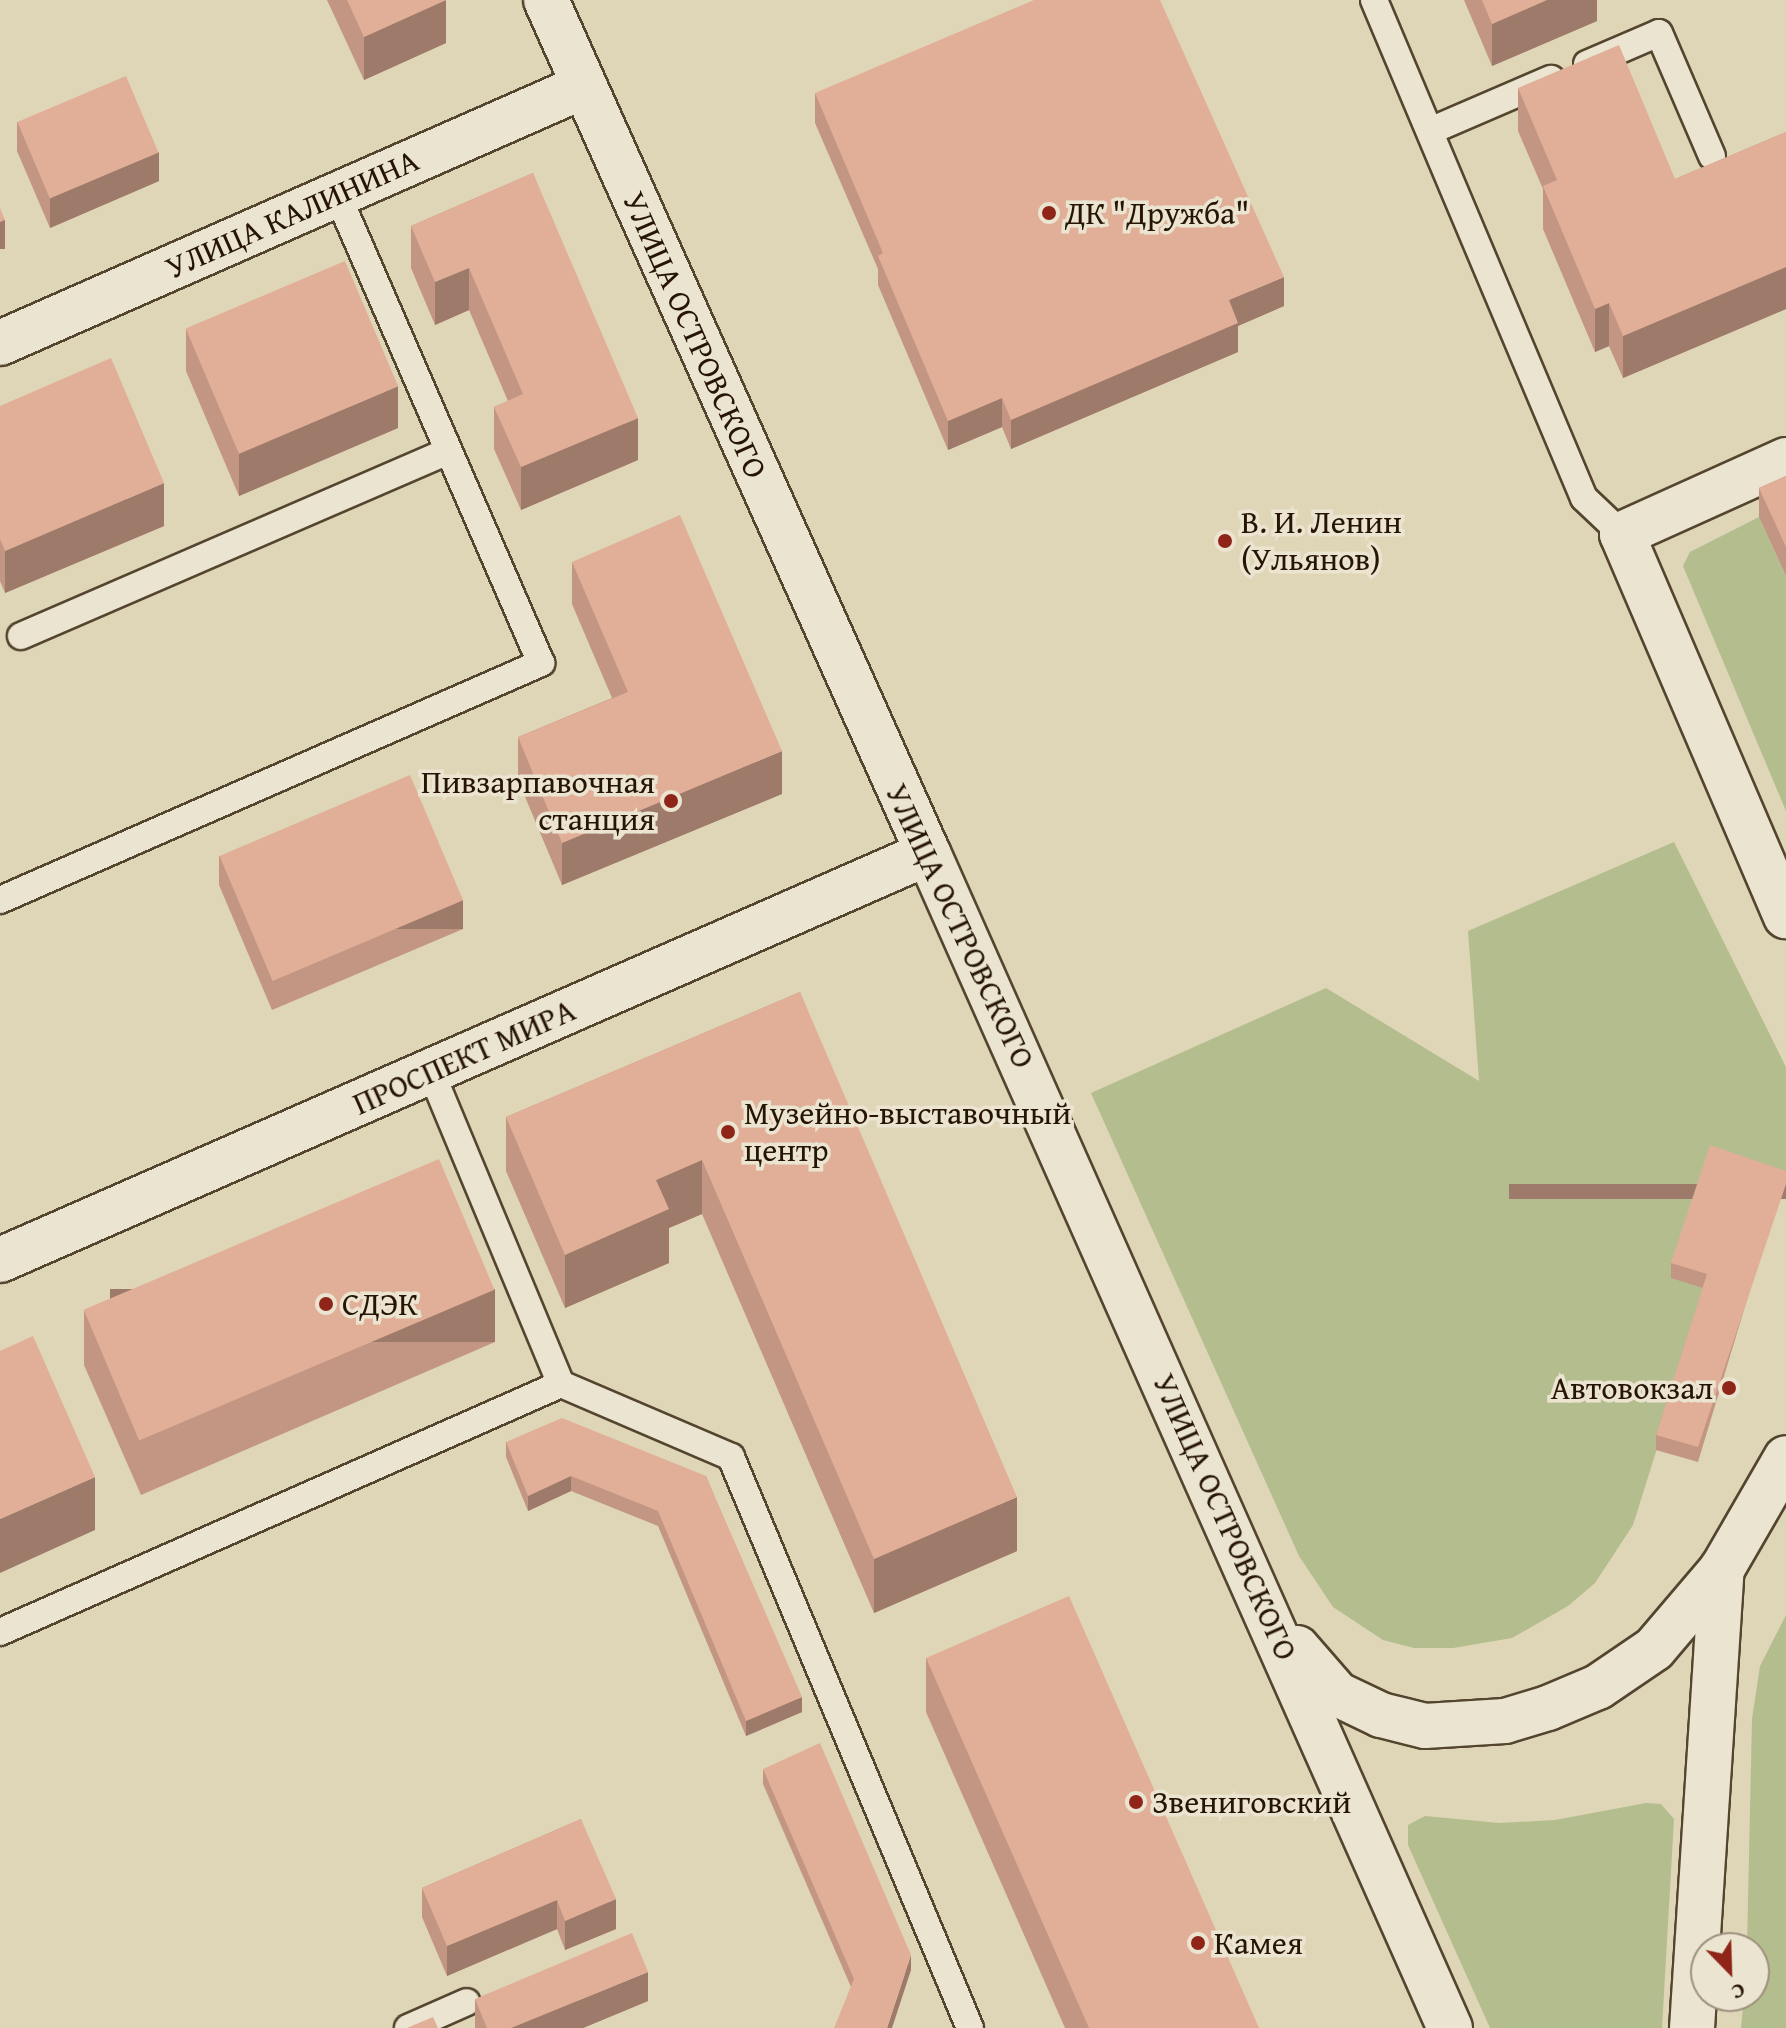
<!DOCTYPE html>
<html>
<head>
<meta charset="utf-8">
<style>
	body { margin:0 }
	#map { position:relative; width:1786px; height:2028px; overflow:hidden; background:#dfd5b7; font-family:"Gentium Book Plus",serif }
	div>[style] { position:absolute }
	.green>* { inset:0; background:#b4bd8d }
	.roads { filter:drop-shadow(2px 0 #54452f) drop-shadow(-2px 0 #54452f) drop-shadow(0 2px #54452f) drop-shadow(0 -2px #54452f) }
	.lane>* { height:26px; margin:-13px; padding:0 13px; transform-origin:13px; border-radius:13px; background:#eae4d0 }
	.street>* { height:44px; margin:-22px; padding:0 22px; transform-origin:22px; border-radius:22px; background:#eae4d0 }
	.secondary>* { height:44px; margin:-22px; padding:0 22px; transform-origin:22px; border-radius:22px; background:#eae4d0 }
	.wall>* { inset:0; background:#c29682 }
	.shaded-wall>* { inset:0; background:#9e7a6a; transform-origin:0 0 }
	.building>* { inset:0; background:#e1af97; transform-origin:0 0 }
	.dots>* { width:22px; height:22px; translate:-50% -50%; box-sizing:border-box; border:4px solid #eae4d0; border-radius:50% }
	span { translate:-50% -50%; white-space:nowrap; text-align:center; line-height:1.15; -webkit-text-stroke:7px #eae4d0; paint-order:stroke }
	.poi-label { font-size:32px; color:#261502 }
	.left { translate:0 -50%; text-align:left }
	.right { translate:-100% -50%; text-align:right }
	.street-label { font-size:32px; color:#261502 }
	.north { position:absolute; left:1690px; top:1932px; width:80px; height:80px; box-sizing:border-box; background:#eae4d0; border:2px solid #9c917e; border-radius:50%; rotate:157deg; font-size:22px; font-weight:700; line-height:32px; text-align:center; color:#261502 }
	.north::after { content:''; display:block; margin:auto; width:28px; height:36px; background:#8f2418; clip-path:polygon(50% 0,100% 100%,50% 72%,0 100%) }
</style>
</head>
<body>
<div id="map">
	<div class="green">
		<div style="clip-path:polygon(1759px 517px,1786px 576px,1786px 811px,1683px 566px,1690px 552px)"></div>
		<div style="clip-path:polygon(1674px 842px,1786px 1067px,1786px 1186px,1671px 1277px,1707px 1289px,1633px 1525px,1595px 1583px,1568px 1606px,1512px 1638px,1453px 1648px,1414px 1648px,1383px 1640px,1333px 1607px,1299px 1556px,1091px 1093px,1326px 988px,1479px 1081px,1468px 931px)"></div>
		<div style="clip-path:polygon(1786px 1615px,1786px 2028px,1741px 2028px,1744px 1996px,1754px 1996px,1754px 1948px,1747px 1948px,1752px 1719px,1760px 1666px)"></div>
		<div style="clip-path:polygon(1646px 1803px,1661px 1804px,1674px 1819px,1662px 2028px,1490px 2028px,1408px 1845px,1408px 1825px,1425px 1816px,1499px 1823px,1555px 1820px)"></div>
	</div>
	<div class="roads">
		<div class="lane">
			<div style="left:1374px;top:0;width:540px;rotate:67.14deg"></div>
			<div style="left:1584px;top:498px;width:52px;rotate:43.5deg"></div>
			<div style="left:1587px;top:64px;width:78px;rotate:-23.3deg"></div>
			<div style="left:1659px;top:33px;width:134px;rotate:66.7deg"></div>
			<div style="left:1430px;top:131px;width:132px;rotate:-23.3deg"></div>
			<div style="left:21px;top:636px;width:465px;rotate:-23.4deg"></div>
			<div style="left:0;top:900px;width:591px;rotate:-23.66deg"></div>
			<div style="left:541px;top:663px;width:511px;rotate:-113.51deg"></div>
			<div style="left:431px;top:1072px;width:338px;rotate:67.4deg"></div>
			<div style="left:561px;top:1384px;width:185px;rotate:23.2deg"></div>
			<div style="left:731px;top:1457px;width:619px;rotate:67.29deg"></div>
			<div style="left:0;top:1632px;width:613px;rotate:-23.85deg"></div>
			<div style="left:408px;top:2028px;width:64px;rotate:-23.8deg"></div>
		</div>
		<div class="street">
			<div style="left:546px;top:0;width:935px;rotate:65.88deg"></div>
			<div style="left:0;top:343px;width:638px;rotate:-23.75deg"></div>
			<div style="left:1786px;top:460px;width:180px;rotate:155.7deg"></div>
			<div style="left:1622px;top:534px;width:416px;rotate:66.8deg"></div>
		</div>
		<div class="secondary">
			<div style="left:0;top:1260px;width:1013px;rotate:-23.68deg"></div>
			<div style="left:928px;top:853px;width:1286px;rotate:66.05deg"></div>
			<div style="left:1297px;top:1648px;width:61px;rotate:49deg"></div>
			<div style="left:1337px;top:1694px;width:49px;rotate:25.5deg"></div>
			<div style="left:1381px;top:1715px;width:45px;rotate:14deg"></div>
			<div style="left:1425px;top:1726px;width:80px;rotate:-3.6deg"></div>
			<div style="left:1505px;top:1721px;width:45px;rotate:-16.8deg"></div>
			<div style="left:1548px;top:1708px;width:54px;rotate:-22.8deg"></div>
			<div style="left:1598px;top:1687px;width:68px;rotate:-34.2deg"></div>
			<div style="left:1654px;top:1649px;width:105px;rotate:-49.6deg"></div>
			<div style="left:1722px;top:1569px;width:128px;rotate:-60deg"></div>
			<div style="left:1692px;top:2028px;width:460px;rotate:-86.3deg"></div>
		</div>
	</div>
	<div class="wall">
		<div style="clip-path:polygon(327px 0,446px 0,446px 43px,364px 80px)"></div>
		<div style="clip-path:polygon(1464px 0,1597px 0,1597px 21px,1492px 66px)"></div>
		<div style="clip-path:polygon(1518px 88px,1675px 179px,1786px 132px,1786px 309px,1623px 378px,1609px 346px,1595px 352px,1543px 229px,1543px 189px,1518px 131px)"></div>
		<div style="clip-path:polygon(815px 93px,1284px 306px,1238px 326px,1238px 352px,1011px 449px,1002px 427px,948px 450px,878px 285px,878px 269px,815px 123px)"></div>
		<div style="clip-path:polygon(17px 122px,159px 181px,50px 228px,17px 151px)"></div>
		<div style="clip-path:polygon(533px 173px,638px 460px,521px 510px,494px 449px,494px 407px,508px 401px,469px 310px,435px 325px,411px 268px,411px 226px)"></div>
		<div style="clip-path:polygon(186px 329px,398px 428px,239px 496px,186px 371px)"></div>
		<div style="clip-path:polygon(0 406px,164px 526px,5px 593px,0 581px)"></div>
		<div style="clip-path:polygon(1786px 476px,1786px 576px,1759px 517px,1759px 488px)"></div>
		<div style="clip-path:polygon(572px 562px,782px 794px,562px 885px,518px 780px,518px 737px,612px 698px,572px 604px)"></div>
		<div style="clip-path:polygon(219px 856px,463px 929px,272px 1010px,219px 885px)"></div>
		<div style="clip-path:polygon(800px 992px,1017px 1551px,874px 1613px,702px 1214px,669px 1228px,669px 1263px,565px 1308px,506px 1171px,506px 1117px)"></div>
		<div style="clip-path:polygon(1786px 1171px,1698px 1462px,1656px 1450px,1656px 1435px,1703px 1288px,1671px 1278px,1671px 1263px)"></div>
		<div style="clip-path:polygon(84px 1311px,495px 1342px,141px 1495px,84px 1365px)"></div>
		<div style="clip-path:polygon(506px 1442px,706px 1476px,802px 1712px,746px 1736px,658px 1526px,571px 1491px,528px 1511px,506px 1457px)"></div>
		<div style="clip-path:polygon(926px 1658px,1259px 2028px,1065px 2028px,926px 1712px)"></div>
		<div style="clip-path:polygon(763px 1769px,911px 1970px,851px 1987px,763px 1784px)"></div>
		<div style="clip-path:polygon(581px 1819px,616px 1929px,565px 1950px,557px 1929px,447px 1976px,422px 1917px,422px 1888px)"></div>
		<div style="clip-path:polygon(475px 1999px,648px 2001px,583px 2028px,475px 2028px)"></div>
	</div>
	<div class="shaded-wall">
		<div style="clip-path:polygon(446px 0,446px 43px,364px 80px,364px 37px)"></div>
		<div style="clip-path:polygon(1547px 0,1597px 0,1597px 21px,1492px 66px,1492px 24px)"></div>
		<div style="clip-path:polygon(159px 152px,159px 181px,50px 228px,50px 198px)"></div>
		<div style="left:5px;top:220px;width:29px;height:5px;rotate:90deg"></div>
		<div style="clip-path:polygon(1786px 267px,1786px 309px,1623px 378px,1623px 336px)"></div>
		<div style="clip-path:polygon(469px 268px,469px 310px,435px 325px,435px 282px)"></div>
		<div style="clip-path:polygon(1284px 277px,1284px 306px,1238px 326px,1238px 352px,1011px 449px,1011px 420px,1229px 300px)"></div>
		<div style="clip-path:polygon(1609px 303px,1609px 346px,1595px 352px,1595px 309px)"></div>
		<div style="clip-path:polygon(398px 386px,398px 428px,239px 496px,239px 454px)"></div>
		<div style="clip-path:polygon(1002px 398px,1002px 427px,948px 450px,948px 421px)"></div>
		<div style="clip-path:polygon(638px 418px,638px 460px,521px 510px,521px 467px)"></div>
		<div style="clip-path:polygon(164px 483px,164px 526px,5px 593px,5px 551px)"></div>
		<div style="clip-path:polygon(782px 751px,782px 794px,562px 885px,562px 843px)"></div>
		<div style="left:463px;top:900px;width:29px;height:207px;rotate:90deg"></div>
		<div style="clip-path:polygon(702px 1160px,702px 1214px,669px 1228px,669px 1263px,565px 1308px,565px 1255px,656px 1180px)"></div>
		<div style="left:1786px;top:1184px;width:15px;height:277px;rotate:90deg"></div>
		<div style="left:495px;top:1289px;width:53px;height:385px;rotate:90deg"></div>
		<div style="clip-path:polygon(571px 1476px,571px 1491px,528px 1511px,528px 1496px)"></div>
		<div style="clip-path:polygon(95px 1477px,95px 1530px,0 1573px,0 1519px)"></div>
		<div style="clip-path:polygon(1017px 1497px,1017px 1551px,874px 1613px,874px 1559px)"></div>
		<div style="clip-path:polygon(802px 1697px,802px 1712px,746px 1736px,746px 1721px)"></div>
		<div style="clip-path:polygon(616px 1899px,616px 1929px,565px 1950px,565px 1921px)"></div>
		<div style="clip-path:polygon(557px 1900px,557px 1929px,447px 1976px,447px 1946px)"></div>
		<div style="clip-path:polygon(911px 1955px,911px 1970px,892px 2028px,887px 2028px)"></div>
		<div style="clip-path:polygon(648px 1972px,648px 2001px,583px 2028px,511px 2028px)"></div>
	</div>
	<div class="building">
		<div style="clip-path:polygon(347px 0,446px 0,364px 37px)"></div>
		<div style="clip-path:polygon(1034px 0,1160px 0,1284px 277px,1229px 300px,1238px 323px,1011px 420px,1002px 398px,948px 421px,878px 256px,883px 253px,815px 93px)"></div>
		<div style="clip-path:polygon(1482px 0,1547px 0,1492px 24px)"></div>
		<div style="clip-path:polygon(1619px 45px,1675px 179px,1786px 132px,1786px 267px,1623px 336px,1609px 303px,1595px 309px,1543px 186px,1557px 180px,1518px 88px)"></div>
		<div style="left:126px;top:76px;width:83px;height:118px;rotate:67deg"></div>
		<div style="clip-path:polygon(533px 173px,638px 418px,521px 467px,494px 407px,523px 394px,469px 268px,435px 282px,411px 226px)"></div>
		<div style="clip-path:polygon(0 208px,5px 220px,0 222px)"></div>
		<div style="left:345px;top:261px;width:136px;height:173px;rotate:67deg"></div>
		<div style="clip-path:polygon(111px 358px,164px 483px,5px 551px,0 539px,0 406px)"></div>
		<div style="clip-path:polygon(1786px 476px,1786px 547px,1759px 488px)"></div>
		<div style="clip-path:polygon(680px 515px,782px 751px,562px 843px,518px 737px,628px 692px,572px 562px)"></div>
		<div style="left:410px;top:775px;width:136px;height:207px;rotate:67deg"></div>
		<div style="clip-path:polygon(800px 992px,1017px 1497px,874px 1559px,702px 1160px,656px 1180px,669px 1209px,565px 1255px,506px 1117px)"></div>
		<div style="clip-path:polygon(1710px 1145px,1786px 1171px,1786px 1184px,1698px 1447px,1656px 1435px,1707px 1274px,1671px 1263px)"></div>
		<div style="left:439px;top:1159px;width:142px;height:386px;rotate:67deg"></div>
		<div style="clip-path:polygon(33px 1336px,95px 1477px,0 1519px,0 1351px)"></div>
		<div style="clip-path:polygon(562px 1418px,706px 1476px,802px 1697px,746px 1721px,658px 1511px,571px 1476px,528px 1496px,506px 1442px)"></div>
		<div style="clip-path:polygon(1069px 1596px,1259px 2028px,1089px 2028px,926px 1658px)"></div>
		<div style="clip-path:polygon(820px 1743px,911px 1955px,887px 2028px,834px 2028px,854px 1979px,763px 1769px)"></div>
		<div style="clip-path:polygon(581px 1819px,616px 1899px,565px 1921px,557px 1900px,447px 1946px,422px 1888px)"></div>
		<div style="clip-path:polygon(632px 1933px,648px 1972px,511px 2028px,487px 2028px,475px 1999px)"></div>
		<div style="clip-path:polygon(433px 2017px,438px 2028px,407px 2028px)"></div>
	</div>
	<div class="dots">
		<div style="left:1049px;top:213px;background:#8f2418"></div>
		<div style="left:1225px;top:541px;background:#8f2418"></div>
		<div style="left:671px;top:801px;background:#8f2418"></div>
		<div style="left:728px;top:1132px;background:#8f2418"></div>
		<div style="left:326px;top:1304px;background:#8f2418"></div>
		<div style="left:1729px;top:1388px;background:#8f2418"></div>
		<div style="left:1136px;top:1802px;background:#8f2418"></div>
		<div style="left:1198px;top:1943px;background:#8f2418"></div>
	</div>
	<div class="poi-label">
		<span class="left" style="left:1065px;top:213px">ДК "Дружба"</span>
		<span class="left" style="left:1241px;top:541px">В. И. Ленин<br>(Ульянов)</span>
		<span class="right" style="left:655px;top:801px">Пивзарпавочная<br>станция</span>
		<span class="left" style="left:744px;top:1132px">Музейно-выставочный<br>центр</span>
		<span class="left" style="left:342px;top:1304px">СДЭК</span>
		<span class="right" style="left:1713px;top:1388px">Автовокзал</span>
		<span class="left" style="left:1152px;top:1802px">Звениговский</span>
		<span class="left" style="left:1214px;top:1943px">Камея</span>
	</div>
	<div class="street-label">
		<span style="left:292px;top:214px;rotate:-24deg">УЛИЦА КАЛИНИНА</span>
		<span style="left:695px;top:335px;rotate:66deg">УЛИЦА ОСТРОВСКОГО</span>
		<span style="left:960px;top:926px;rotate:65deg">УЛИЦА ОСТРОВСКОГО</span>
		<span style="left:464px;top:1057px;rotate:-24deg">ПРОСПЕКТ МИРА</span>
		<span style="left:1225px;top:1517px;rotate:66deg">УЛИЦА ОСТРОВСКОГО</span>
	</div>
	<div class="north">С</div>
</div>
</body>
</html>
